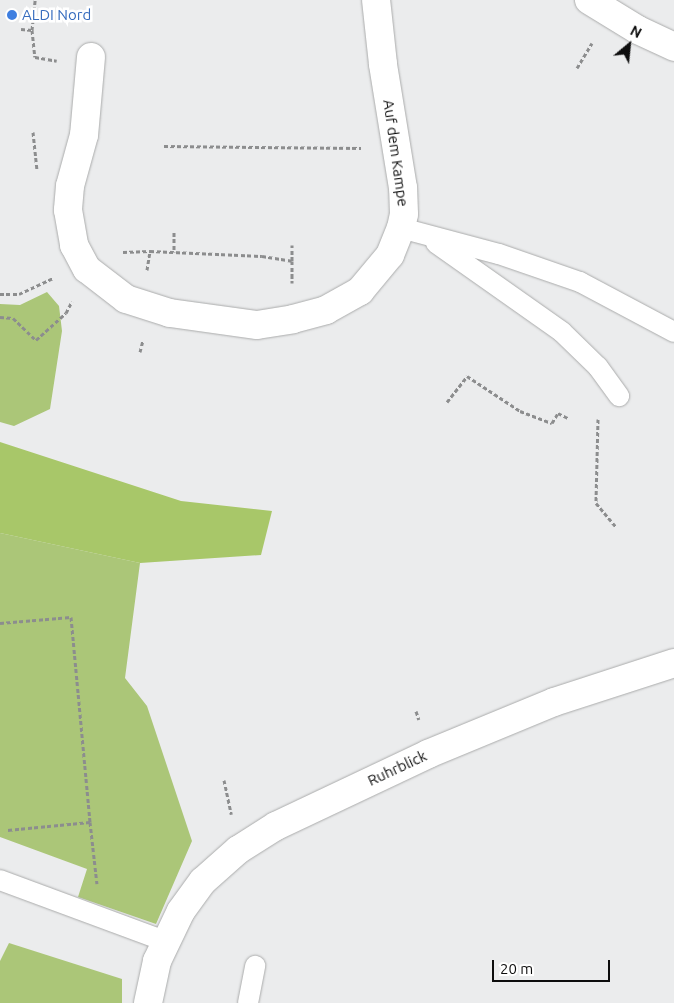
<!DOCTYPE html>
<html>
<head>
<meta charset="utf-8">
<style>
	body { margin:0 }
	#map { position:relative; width:674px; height:1003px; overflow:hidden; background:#ebeced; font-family:Ubuntu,sans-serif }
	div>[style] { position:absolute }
	.green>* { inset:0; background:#abc678 }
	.forest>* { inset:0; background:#a8c769 }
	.path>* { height:3px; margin-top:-1.5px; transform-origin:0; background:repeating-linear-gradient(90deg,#8c8d8e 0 4px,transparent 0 6.5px) }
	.roads { filter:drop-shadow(0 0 1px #aaabab) drop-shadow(0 0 1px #aaabab) }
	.lane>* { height:20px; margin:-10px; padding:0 10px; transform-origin:10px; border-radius:10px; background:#fff }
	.street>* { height:28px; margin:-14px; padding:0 14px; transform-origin:14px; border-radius:14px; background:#fff }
	.dots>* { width:14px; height:14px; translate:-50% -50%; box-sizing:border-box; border:2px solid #fff; border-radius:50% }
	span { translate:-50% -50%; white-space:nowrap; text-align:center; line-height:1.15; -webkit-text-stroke:5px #fff; paint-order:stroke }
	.shop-label { font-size:15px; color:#366cbe }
	.left { translate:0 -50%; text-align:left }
	.street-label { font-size:15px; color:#0d0d0d }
	.north { position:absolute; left:604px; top:20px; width:50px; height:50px; -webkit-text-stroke:4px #fff; paint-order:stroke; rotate:28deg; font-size:14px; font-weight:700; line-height:20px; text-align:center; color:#0d0d0d }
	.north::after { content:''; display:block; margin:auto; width:18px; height:22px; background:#0d0d0d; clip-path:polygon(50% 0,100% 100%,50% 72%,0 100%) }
	.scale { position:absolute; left:492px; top:960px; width:118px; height:22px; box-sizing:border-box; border:2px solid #0d0d0d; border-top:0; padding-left:6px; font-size:15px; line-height:18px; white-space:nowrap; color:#0d0d0d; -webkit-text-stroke:4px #fff; paint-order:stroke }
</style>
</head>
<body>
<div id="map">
	<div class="green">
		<div style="clip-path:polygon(47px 292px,59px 306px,62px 331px,50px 409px,14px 426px,0 422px,0 304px,20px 305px)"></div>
		<div style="clip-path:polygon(0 533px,140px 563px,125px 678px,147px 706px,192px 841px,156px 924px,78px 897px,87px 869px,0 837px)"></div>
		<div style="clip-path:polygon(9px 943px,122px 979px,122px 1003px,0 1003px,0 961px)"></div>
	</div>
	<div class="forest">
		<div style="clip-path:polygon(0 442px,181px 501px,272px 511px,261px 555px,140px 563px,0 533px)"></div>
	</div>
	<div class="path">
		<div style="left:21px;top:29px;width:11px;rotate:5deg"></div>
		<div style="left:32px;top:30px;width:30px;rotate:-84deg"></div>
		<div style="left:32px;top:30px;width:27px;rotate:84deg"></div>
		<div style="left:35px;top:57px;width:22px;rotate:10deg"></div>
		<div style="left:577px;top:68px;width:29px;rotate:-59deg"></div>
		<div style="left:33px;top:132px;width:37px;rotate:84deg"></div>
		<div style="left:164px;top:146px;width:197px;rotate:0.6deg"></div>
		<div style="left:174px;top:232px;width:20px;rotate:90deg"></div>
		<div style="left:123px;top:252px;width:27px;rotate:-2deg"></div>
		<div style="left:292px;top:261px;width:16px;rotate:-90deg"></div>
		<div style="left:147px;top:270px;width:19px;rotate:-81deg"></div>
		<div style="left:150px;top:251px;width:112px;rotate:2.6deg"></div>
		<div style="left:262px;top:256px;width:30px;rotate:9deg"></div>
		<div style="left:292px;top:261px;width:22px;rotate:90deg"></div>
		<div style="left:0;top:294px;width:19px"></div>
		<div style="left:19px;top:294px;width:38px;rotate:-25deg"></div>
		<div style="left:0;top:317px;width:13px;rotate:4deg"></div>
		<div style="left:13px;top:318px;width:32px;rotate:44deg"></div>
		<div style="left:36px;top:340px;width:40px;rotate:-42deg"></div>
		<div style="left:66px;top:313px;width:13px;rotate:-63deg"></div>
		<div style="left:140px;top:352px;width:12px;rotate:-76deg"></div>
		<div style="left:447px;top:402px;width:33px;rotate:-52deg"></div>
		<div style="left:467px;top:376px;width:64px;rotate:33.4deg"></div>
		<div style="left:520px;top:411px;width:34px;rotate:21deg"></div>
		<div style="left:552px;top:423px;width:12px;rotate:-59deg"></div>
		<div style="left:558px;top:413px;width:11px;rotate:27deg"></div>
		<div style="left:598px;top:419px;width:84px;rotate:91.4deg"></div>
		<div style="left:596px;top:503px;width:31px;rotate:50deg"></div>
		<div style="left:0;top:623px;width:71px;rotate:-4.8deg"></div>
		<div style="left:71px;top:617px;width:206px;rotate:84.7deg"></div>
		<div style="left:90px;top:822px;width:83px;rotate:174.5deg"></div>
		<div style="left:416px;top:711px;width:9px;rotate:72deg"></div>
		<div style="left:224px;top:780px;width:35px;rotate:78deg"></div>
		<div style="left:90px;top:822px;width:62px;rotate:83.6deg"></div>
	</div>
	<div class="roads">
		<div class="lane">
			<div style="left:401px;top:228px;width:101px;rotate:14.9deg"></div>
			<div style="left:499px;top:254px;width:86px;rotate:19.1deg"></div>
			<div style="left:580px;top:282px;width:106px;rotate:28deg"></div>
			<div style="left:436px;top:243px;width:154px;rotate:35.2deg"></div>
			<div style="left:562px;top:332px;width:50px;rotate:44.2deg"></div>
			<div style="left:598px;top:367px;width:36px;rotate:54deg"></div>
			<div style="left:0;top:880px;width:176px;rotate:20.3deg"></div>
			<div style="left:248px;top:1003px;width:38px;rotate:-79deg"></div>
		</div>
		<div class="street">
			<div style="left:589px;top:0;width:57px;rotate:31.5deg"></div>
			<div style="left:638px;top:30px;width:40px;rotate:25deg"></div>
			<div style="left:91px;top:57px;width:78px;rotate:95.1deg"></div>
			<div style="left:84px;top:135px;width:53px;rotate:105.4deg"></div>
			<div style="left:70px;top:186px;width:24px;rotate:95deg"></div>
			<div style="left:68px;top:210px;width:36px;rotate:80deg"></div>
			<div style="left:74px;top:245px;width:27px;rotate:62deg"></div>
			<div style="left:87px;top:269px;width:49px;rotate:37.6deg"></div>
			<div style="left:126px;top:299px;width:46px;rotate:17.7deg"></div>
			<div style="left:170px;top:313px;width:88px;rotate:7.9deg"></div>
			<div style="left:257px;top:325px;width:36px;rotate:-9deg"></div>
			<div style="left:293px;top:319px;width:34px;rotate:-15deg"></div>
			<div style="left:326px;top:310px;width:39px;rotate:-29deg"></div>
			<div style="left:360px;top:291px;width:47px;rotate:-50.2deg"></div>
			<div style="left:390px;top:255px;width:29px;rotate:-68deg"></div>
			<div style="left:401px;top:228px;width:14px;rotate:-78deg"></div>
			<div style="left:404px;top:214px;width:26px;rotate:-92deg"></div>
			<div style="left:403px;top:188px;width:126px;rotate:-99.2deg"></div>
			<div style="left:383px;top:64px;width:64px;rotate:-96.2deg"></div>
			<div style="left:148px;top:1003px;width:43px;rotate:-77.9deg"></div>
			<div style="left:157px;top:961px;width:55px;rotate:-64.4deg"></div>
			<div style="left:181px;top:911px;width:37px;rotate:-54deg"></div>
			<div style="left:203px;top:881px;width:47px;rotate:-41.5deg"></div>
			<div style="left:238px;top:850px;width:45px;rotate:-32.3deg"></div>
			<div style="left:276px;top:826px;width:168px;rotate:-25.3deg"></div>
			<div style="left:428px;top:754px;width:136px;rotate:-22.4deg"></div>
			<div style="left:554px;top:702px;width:126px;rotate:-18deg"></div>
		</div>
	</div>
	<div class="dots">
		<div style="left:12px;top:15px;background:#3f7fe0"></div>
	</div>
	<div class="shop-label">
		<span class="left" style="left:22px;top:15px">ALDI Nord</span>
	</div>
	<div class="street-label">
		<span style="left:396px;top:153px;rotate:82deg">Auf dem Kampe</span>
		<span style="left:397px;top:768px;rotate:-25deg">Ruhrblick</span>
	</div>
	<div class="north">N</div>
	<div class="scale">20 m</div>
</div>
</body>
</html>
